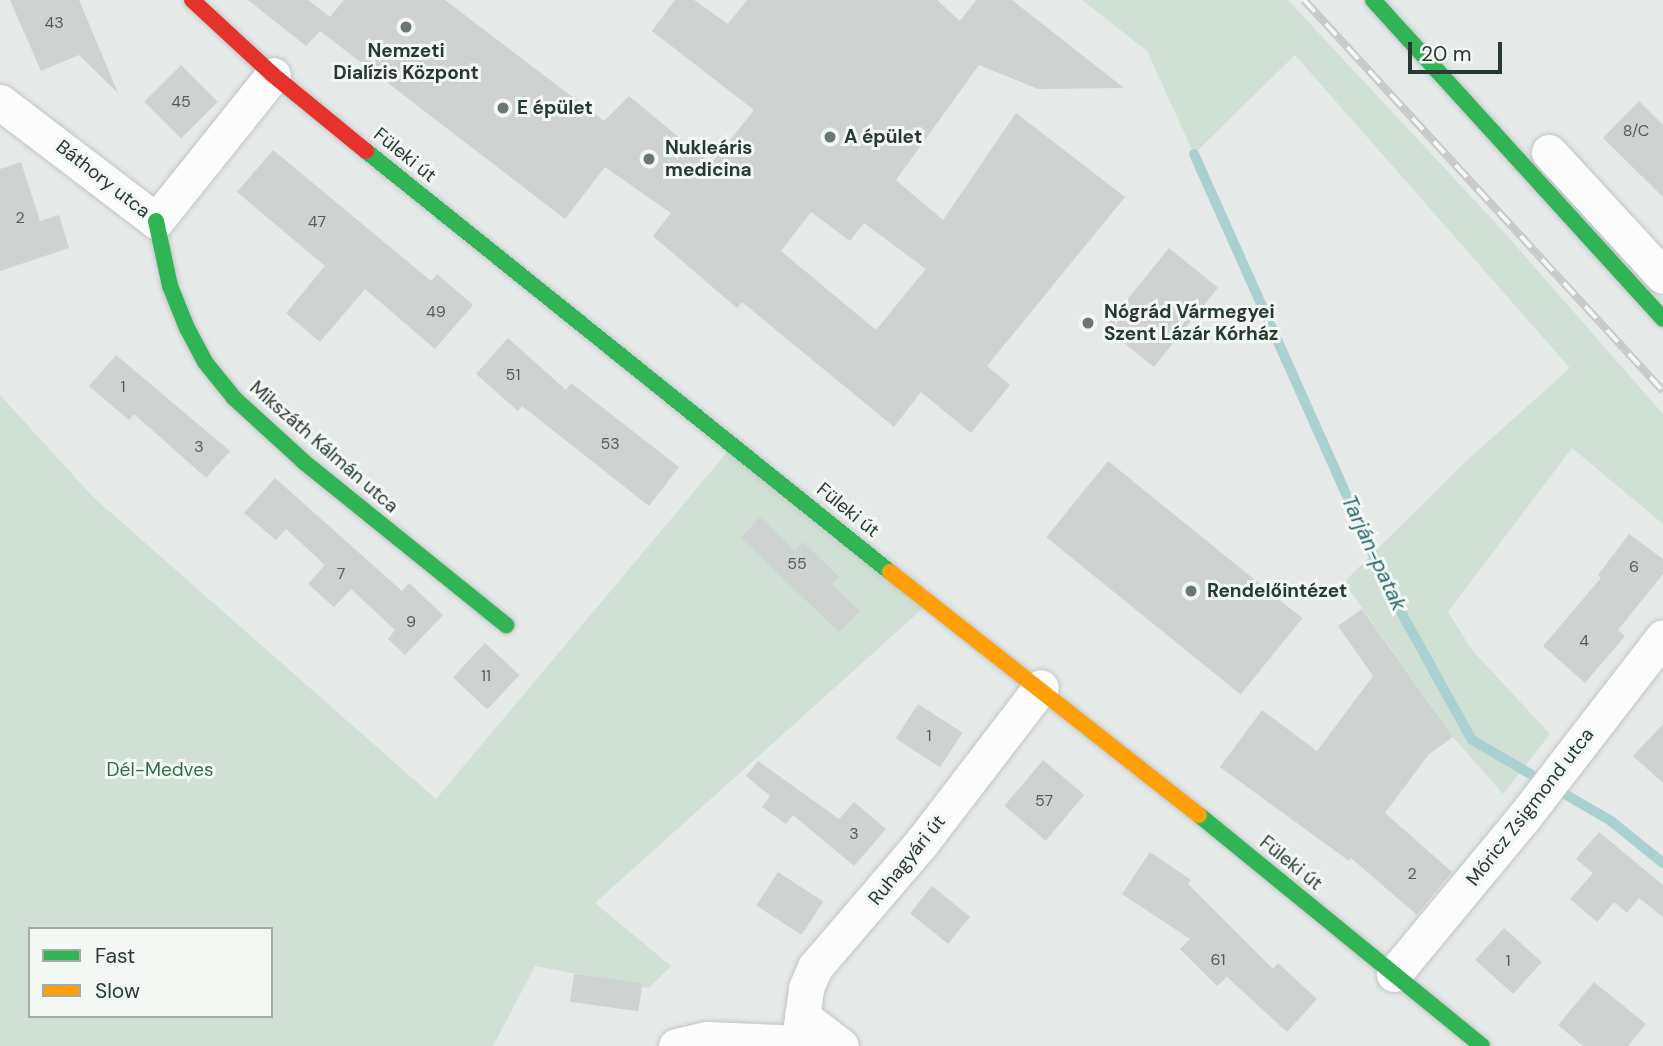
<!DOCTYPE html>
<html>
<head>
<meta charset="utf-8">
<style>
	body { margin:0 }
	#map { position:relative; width:1663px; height:1046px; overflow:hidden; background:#e5e9e7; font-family:"DM Sans",sans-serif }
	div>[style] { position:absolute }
	.green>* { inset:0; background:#d0e0d4 }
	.stream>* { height:10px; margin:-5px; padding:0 5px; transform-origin:5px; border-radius:5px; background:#abd0d2 }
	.building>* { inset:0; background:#ced2d0; transform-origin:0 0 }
	.roads { filter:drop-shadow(0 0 2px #c2c6c4) drop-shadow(0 0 2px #c2c6c4) }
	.street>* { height:35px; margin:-17.5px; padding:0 17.5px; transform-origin:17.5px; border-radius:17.5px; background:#fbfcfb }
	.fast>* { height:16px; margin:-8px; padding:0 8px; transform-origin:8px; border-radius:8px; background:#30b455 }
	.slow>* { height:16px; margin:-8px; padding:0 8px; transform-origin:8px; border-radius:8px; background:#ff9f0a }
	.jam>* { height:16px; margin:-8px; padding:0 8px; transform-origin:8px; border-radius:8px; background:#e5322d }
	.rail>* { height:8px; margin-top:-4px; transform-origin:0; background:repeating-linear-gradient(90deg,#f3f8f5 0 16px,#c7cac9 0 32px); box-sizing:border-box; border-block:2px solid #c7cac9 }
	.dots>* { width:19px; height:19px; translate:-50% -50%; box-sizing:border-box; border:4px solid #f3f8f5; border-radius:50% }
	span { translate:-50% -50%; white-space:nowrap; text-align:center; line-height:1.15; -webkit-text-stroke:6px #f3f8f5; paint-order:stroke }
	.number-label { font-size:16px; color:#50615b }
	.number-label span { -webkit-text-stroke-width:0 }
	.poi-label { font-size:19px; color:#253a33; font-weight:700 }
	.left { translate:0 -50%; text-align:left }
	.street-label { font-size:19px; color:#253a33 }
	.park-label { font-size:19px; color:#346c46 }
	.water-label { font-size:21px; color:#27686e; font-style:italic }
	.legend { position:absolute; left:28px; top:927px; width:245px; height:91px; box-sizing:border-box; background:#f3f8f5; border:2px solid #a1aca7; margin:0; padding:9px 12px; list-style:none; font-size:21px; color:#253a33 }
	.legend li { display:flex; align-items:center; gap:14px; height:35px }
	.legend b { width:35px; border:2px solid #a1aca7 }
	.scale { position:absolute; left:1408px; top:42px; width:94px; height:32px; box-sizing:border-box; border:4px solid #253a33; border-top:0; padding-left:9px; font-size:21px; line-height:24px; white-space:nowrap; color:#253a33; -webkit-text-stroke:5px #f3f8f5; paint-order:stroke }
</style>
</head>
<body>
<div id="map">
	<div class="green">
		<div style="clip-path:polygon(1082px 0,1288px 0,1503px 231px,1663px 414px,1663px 524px,1572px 448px,1448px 612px,1472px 650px,1550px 734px,1503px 794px,1453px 737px,1344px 582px,1463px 464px,1570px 368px,1295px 55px,1194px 154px,1147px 51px)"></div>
		<div style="clip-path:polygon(evenodd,0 395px,93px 497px,436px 799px,734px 444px,930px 602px,595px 903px,671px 966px,649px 988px,535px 966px,493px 1046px,0 1046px,0 395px,30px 929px,271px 929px,271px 1016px,30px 1016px,30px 929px)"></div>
	</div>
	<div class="stream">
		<div style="left:1194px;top:154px;width:482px;rotate:65.9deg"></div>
		<div style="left:1391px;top:594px;width:167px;rotate:61deg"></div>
		<div style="left:1472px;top:740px;width:161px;rotate:30.2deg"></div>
		<div style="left:1611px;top:821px;width:67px;rotate:38.9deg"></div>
	</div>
	<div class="building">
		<div style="clip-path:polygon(10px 0,79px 0,118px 93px,79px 55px,41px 71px)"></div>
		<div style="clip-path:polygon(evenodd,248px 0,308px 0,330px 17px,344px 0,445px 0,604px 121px,629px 96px,711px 164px,754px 110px,652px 31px,675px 0,694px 0,728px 24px,747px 0,937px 0,960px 21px,976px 0,1012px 0,1124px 88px,1038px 89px,979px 65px,896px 180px,943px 220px,1016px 113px,1125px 197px,987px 366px,1010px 385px,971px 433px,921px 392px,894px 427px,742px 302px,737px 308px,653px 236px,671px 213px,605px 167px,565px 219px,320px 31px,306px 46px,248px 0,811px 212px,850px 241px,864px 223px,926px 269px,876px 330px,781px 251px,811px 212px)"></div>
		<div style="left:181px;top:65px;width:52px;height:52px;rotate:45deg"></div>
		<div style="clip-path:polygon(1639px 101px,1663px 125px,1663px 197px,1603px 138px)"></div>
		<div style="clip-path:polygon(273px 150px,431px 281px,437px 274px,473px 305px,435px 349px,365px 289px,320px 342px,286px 313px,325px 266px,237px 192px)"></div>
		<div style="clip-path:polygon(21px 162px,40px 221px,59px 215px,69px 248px,0 271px,0 169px)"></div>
		<div style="left:1169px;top:248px;width:63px;height:102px;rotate:39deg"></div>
		<div style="clip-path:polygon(508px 338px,566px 390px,571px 383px,679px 467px,649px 506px,522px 406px,518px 411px,476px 374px)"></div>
		<div style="clip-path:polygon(116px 355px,230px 451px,206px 478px,134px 414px,129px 420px,89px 386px)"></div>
		<div style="left:1108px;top:461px;width:250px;height:98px;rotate:39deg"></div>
		<div style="clip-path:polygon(275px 478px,402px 591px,409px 583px,443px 615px,405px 655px,388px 639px,395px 630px,351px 589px,334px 607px,308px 584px,325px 565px,286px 529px,276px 540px,244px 513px)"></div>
		<div style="clip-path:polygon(760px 517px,795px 551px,803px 542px,839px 577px,831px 584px,860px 611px,839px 632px,741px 538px)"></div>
		<div style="clip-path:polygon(1629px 534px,1663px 559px,1663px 574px,1618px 630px,1625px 636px,1585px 683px,1543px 646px,1601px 578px,1598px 575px)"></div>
		<div style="clip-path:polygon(1362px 609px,1453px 737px,1429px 754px,1385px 813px,1452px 872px,1417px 915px,1351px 858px,1349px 861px,1220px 767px,1262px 710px,1317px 751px,1373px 676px,1338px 626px)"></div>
		<div style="left:485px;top:643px;width:47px;height:47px;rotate:43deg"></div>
		<div style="left:918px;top:704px;width:53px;height:41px;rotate:33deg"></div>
		<div style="clip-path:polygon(1663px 724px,1663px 783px,1633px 756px)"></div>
		<div style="left:1043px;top:760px;width:54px;height:60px;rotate:40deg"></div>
		<div style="clip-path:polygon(758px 761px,839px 819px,854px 802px,886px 829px,854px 866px,793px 815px,786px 824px,762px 807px,770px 796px,746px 776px)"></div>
		<div style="clip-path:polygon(1599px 832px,1663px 885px,1663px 917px,1639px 898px,1627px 913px,1614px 902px,1597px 922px,1570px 899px,1593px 873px,1576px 859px)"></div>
		<div style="clip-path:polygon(1150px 852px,1191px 880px,1188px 884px,1273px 969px,1278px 963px,1317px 999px,1287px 1032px,1227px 977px,1217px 986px,1180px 949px,1190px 939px,1122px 894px)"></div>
		<div style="left:778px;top:872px;width:54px;height:40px;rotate:33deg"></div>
		<div style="left:932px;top:886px;width:49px;height:35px;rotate:39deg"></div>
		<div style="left:1504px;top:928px;width:51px;height:43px;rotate:42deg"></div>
		<div style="left:574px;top:974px;width:69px;height:28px;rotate:8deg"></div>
		<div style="clip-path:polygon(1594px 982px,1646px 1024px,1628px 1046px,1583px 1046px,1558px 1025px)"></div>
	</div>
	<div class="roads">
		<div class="street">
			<div style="left:0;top:102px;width:196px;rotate:37.3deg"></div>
			<div style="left:156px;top:221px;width:187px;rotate:-51.3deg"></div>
			<div style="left:1549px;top:152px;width:168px;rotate:47.4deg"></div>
			<div style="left:1394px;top:974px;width:204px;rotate:-50.4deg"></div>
			<div style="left:1524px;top:817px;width:227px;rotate:-52.3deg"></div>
			<div style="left:802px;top:1016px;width:49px;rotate:37.6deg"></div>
			<div style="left:676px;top:1046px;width:32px;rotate:-13deg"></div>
			<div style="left:707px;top:1039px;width:96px;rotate:2.4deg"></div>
			<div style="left:804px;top:1046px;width:21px;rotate:-98deg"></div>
			<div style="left:801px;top:1025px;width:37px;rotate:-82deg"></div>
			<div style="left:806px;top:988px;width:23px;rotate:-67deg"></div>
			<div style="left:815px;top:967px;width:165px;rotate:-49.4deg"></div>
			<div style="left:922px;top:842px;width:195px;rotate:-52.5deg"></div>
		</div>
		<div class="fast">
			<div style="left:1373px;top:0;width:431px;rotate:47.7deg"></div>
			<div style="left:366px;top:151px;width:672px;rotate:38.78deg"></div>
			<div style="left:156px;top:221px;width:66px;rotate:77.8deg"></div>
			<div style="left:170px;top:286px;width:45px;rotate:68deg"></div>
			<div style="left:187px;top:328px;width:38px;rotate:62deg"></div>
			<div style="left:205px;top:362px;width:46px;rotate:51.1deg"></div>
			<div style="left:234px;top:398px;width:95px;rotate:42.4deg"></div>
			<div style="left:304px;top:462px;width:260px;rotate:38.9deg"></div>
			<div style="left:1199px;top:815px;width:365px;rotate:39.2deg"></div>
		</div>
		<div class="slow">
			<div style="left:890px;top:572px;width:393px;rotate:38.2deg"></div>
		</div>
		<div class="jam">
			<div style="left:192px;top:0;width:110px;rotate:42.8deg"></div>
			<div style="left:273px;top:75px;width:120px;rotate:39.3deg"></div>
		</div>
	</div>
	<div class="rail">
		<div style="left:1304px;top:0;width:531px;rotate:47.44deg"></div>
	</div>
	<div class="dots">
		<div style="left:406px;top:27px;background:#687772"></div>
		<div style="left:503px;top:108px;background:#687772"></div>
		<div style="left:830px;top:137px;background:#687772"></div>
		<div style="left:649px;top:159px;background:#687772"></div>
		<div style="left:1088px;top:323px;background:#687772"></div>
		<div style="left:1191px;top:591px;background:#687772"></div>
	</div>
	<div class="number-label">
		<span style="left:54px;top:23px">43</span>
		<span style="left:181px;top:102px">45</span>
		<span style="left:1636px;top:131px">8/C</span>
		<span style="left:20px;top:218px">2</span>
		<span style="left:317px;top:222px">47</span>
		<span style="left:436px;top:312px">49</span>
		<span style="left:513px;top:375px">51</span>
		<span style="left:123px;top:387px">1</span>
		<span style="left:610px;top:444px">53</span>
		<span style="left:199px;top:447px">3</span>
		<span style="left:797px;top:564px">55</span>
		<span style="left:1634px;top:567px">6</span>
		<span style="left:341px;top:574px">7</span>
		<span style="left:411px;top:622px">9</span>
		<span style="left:1584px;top:641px">4</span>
		<span style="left:486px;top:676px">11</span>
		<span style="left:929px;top:736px">1</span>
		<span style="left:1044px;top:801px">57</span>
		<span style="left:854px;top:834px">3</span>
		<span style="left:1412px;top:874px">2</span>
		<span style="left:1218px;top:960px">61</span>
		<span style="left:1508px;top:961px">1</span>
	</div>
	<div class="poi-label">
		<span style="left:406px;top:62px">Nemzeti<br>Dialízis Központ</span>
		<span class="left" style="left:517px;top:108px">E épület</span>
		<span class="left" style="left:844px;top:137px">A épület</span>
		<span class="left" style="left:665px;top:159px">Nukleáris<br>medicina</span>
		<span class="left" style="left:1104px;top:323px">Nógrád Vármegyei<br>Szent Lázár Kórház</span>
		<span class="left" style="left:1207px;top:591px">Rendelőintézet</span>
	</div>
	<div class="street-label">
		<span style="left:405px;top:155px;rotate:39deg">Füleki út</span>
		<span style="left:103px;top:179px;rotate:38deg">Báthory utca</span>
		<span style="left:324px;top:447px;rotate:41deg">Mikszáth Kálmán utca</span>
		<span style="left:848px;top:510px;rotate:39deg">Füleki út</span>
		<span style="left:1530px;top:807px;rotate:-52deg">Móricz Zsigmond utca</span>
		<span style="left:907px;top:860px;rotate:-51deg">Ruhagyári út</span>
		<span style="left:1291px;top:863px;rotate:39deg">Füleki út</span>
	</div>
	<div class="park-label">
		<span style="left:160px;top:770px">Dél-Medves</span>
	</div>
	<div class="water-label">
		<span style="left:1374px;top:553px;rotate:65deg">Tarján-patak</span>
	</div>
	<ul class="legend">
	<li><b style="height:9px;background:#30b455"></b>Fast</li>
	<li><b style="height:9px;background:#ff9f0a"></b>Slow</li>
	</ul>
	<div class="scale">20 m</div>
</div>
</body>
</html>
